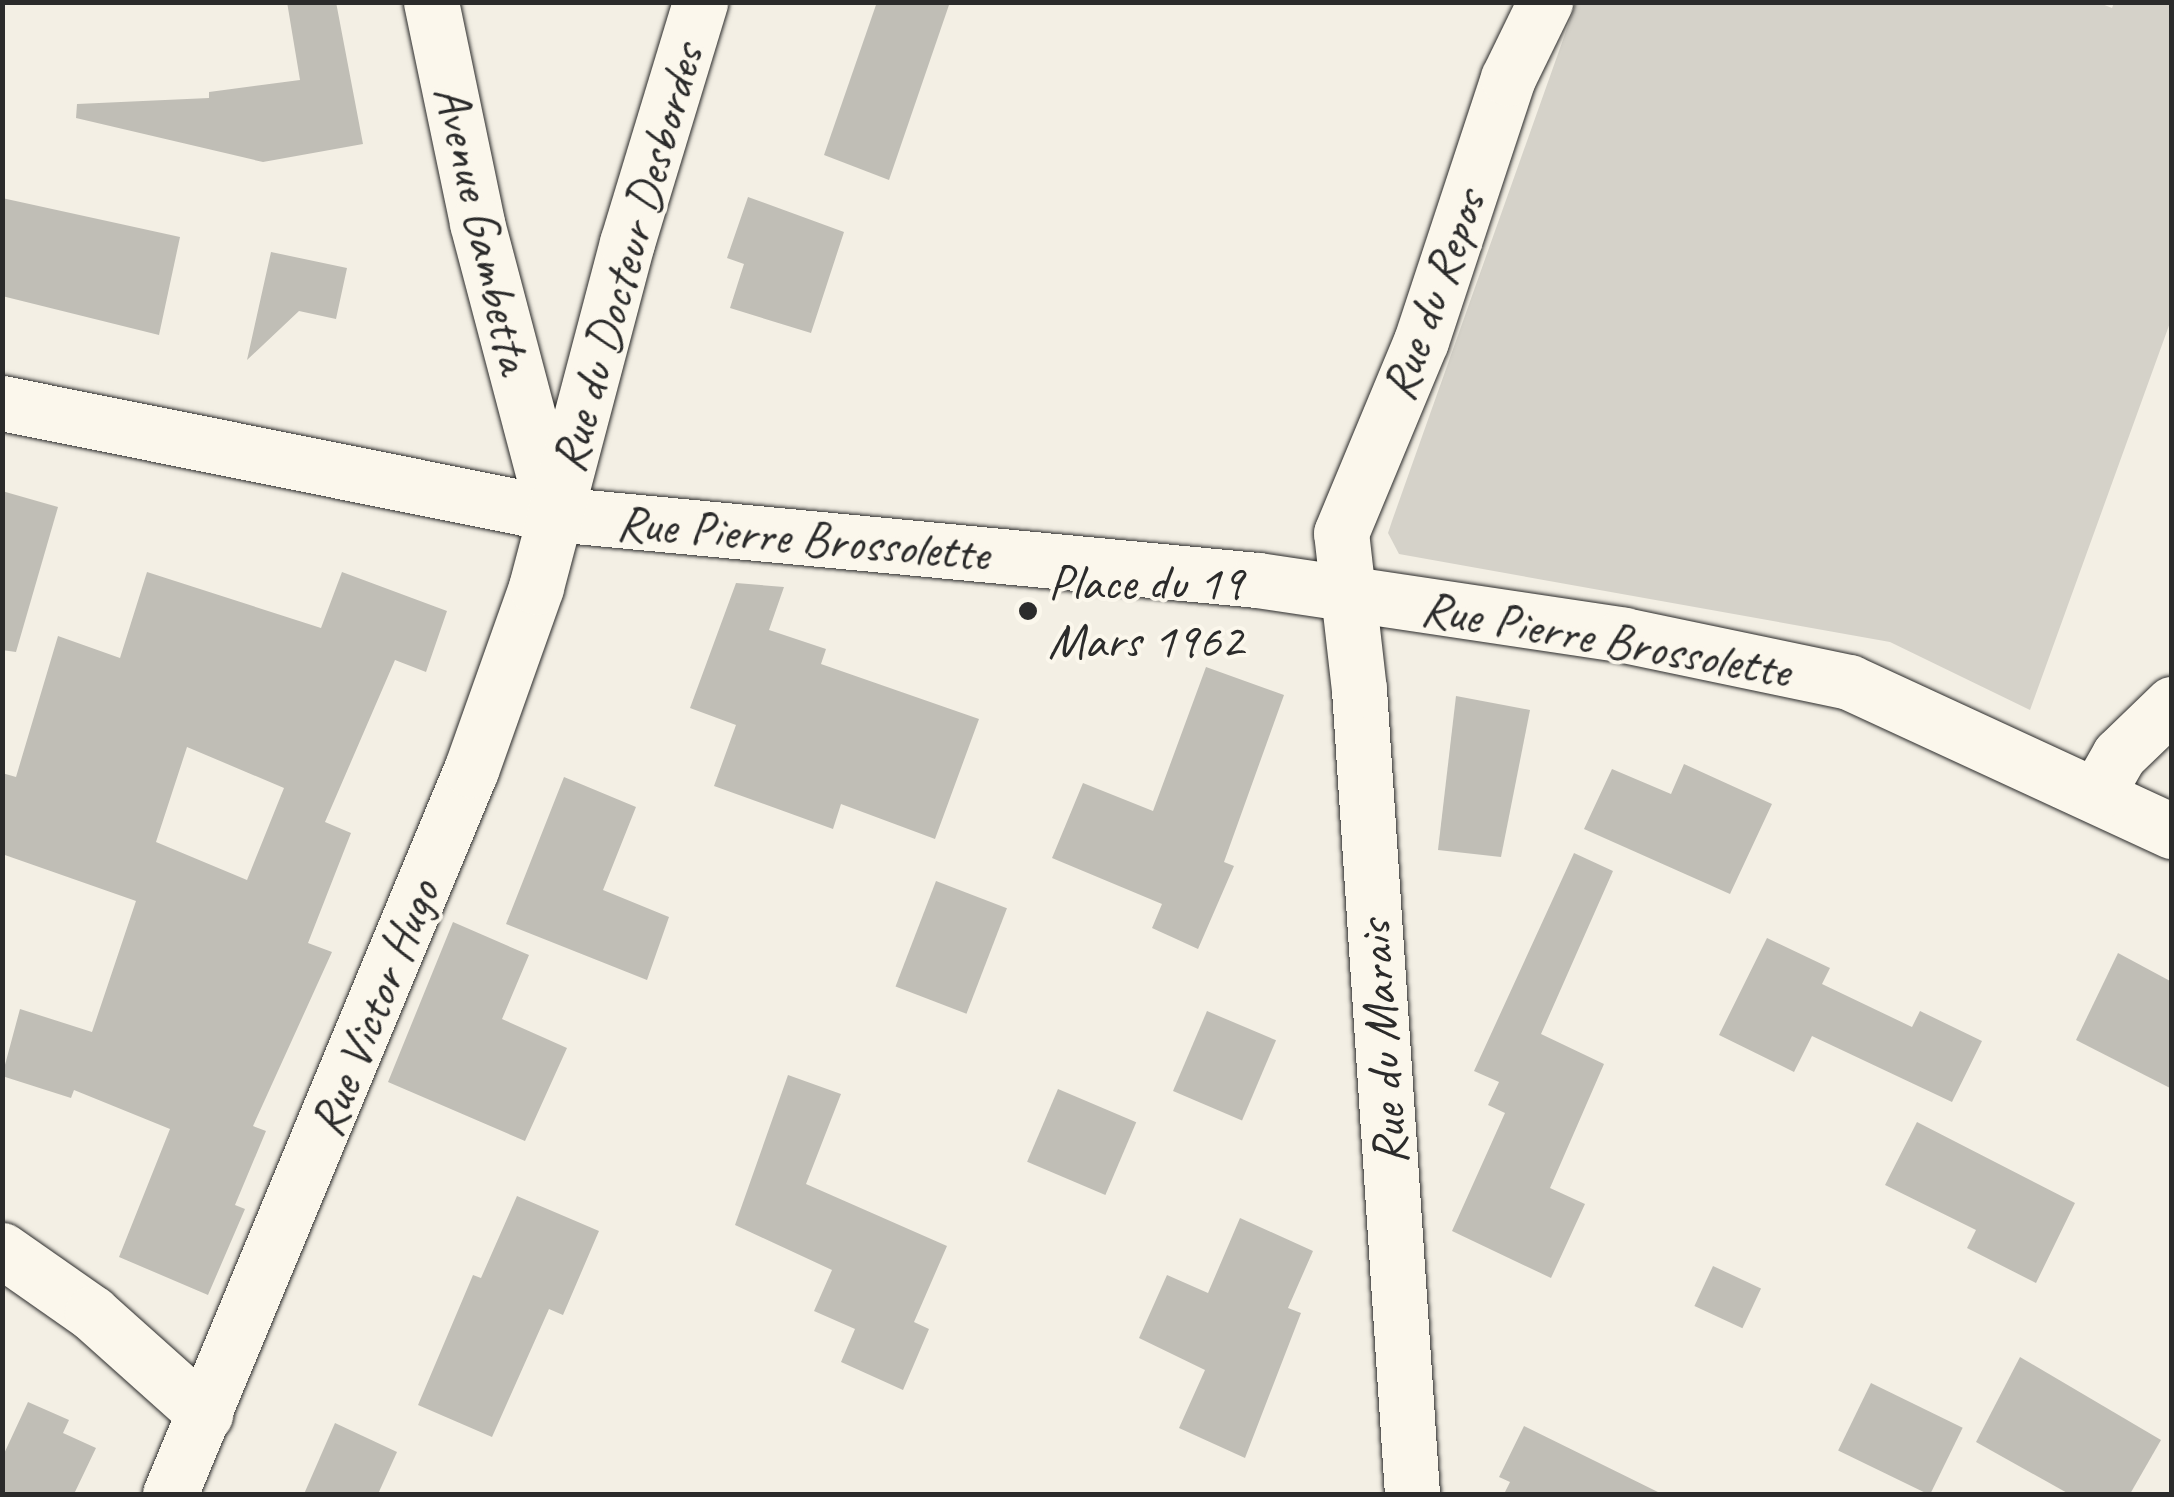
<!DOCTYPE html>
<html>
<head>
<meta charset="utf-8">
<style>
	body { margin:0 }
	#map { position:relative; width:2174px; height:1497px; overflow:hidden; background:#f3efe4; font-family:Caveat,sans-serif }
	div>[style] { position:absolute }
	.green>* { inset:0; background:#d5d2c9 }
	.building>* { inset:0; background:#c0beb6; transform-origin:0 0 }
	.roads { filter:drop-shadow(0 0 2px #2b2b2b) drop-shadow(0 0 2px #2b2b2b) }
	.minor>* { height:55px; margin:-27.5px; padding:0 27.5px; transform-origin:27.5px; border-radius:27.5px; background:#fbf7ec }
	.dots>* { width:28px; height:28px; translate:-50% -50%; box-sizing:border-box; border:5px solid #fbf7ec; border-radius:50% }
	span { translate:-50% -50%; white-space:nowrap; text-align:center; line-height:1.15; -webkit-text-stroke:8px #fbf7ec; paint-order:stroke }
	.street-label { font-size:50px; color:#2b2b2b }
	.poi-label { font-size:50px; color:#2b2b2b }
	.left { translate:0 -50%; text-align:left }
	.frame { position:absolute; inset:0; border:5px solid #2b2b2b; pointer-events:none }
</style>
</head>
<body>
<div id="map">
	<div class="green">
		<div style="clip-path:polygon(2097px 2px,2112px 8px,2114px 3px,2171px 3px,2171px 320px,2030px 710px,1890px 642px,1399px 554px,1388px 533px,1392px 521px,1576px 3px)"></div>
	</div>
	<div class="building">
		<div style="clip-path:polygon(287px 2px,336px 2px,363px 144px,263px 162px,76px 118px,77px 104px,209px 98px,209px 92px,300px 80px)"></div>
		<div style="clip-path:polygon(877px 2px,950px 2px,889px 180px,824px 155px)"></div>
		<div style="clip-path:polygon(748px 197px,844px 232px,811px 333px,730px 308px,744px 264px,727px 258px)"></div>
		<div style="clip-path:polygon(2px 198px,180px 237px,159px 335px,2px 296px)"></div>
		<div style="clip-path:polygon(271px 252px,347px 268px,336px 319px,299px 311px,247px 360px)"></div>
		<div style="clip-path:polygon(2px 491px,58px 507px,16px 652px,2px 650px)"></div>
		<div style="clip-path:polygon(evenodd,147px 572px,321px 628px,342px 572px,447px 611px,426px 672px,395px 660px,325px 822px,351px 833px,308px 943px,332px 952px,253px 1126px,266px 1131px,235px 1205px,245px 1209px,208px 1295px,119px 1257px,170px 1129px,74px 1090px,71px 1098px,2px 1076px,20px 1009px,92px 1032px,136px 901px,2px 854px,2px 773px,16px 777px,58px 636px,120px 658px,147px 572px,187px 747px,284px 788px,247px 880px,156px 842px,187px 747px)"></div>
		<div style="clip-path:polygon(736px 583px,784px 587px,769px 630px,826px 649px,821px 664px,979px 719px,935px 839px,841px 804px,833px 829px,714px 786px,736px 725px,690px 708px)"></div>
		<div style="clip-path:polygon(1206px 667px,1284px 695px,1224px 862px,1234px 866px,1198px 949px,1152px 928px,1162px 904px,1052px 858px,1083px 783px,1153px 811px)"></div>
		<div style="clip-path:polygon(1456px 696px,1530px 710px,1501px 857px,1438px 850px)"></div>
		<div style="clip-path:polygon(1684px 764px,1772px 804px,1730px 894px,1584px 829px,1612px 769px,1671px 794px)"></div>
		<div style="clip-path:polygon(564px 777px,636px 807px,603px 890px,669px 917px,647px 980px,506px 924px)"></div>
		<div style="clip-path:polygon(1574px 853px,1613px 871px,1541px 1034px,1604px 1064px,1550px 1188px,1585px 1204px,1551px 1278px,1452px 1231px,1505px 1113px,1488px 1105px,1499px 1082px,1474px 1071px)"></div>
		<div style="left:936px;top:881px;width:76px;height:113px;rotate:21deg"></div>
		<div style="clip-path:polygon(453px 922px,529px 955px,502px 1019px,567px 1048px,525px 1141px,388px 1082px)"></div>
		<div style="clip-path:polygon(1767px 938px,1830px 968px,1822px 984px,1912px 1027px,1920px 1011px,1982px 1041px,1952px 1102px,1812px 1036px,1794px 1072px,1719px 1035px)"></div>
		<div style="clip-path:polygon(2118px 953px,2172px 982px,2172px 1089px,2076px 1040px)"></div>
		<div style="left:1207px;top:1011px;width:75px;height:87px;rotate:23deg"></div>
		<div style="clip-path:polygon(788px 1075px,841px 1094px,806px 1184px,947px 1246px,914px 1322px,929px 1329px,903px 1390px,841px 1362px,855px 1329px,814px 1311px,832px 1270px,735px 1225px)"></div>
		<div style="left:1058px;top:1089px;width:85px;height:79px;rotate:23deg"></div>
		<div style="clip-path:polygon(1917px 1122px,2075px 1203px,2036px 1283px,1967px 1248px,1976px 1230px,1885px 1185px)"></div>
		<div style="clip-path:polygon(517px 1196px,599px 1231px,563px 1315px,549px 1309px,492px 1437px,418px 1405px,473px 1275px,481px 1278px)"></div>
		<div style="clip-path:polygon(1240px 1218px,1313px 1251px,1288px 1308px,1301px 1313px,1245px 1458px,1179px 1428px,1205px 1370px,1139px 1338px,1167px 1275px,1208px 1293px)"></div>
		<div style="left:1713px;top:1266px;width:53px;height:44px;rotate:25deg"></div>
		<div style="clip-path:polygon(2020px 1357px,2161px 1440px,2130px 1494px,2069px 1494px,1976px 1442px)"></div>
		<div style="left:1871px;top:1383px;width:102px;height:75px;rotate:26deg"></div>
		<div style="clip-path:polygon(28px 1402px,69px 1420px,63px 1433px,96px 1448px,74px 1494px,2px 1494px,2px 1458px)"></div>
		<div style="clip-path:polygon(335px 1423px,397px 1452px,378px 1494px,304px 1494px)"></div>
		<div style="clip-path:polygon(1524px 1426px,1662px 1494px,1504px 1494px,1510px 1482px,1499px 1477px)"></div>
	</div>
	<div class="roads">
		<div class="minor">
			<div style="left:431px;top:2px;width:226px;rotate:78.2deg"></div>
			<div style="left:477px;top:223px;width:298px;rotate:75.2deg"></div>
			<div style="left:2px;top:403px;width:563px;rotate:11.37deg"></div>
			<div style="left:554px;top:514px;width:707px;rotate:5.36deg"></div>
			<div style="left:1258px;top:580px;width:370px;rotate:8.5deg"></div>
			<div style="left:1624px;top:635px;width:230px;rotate:11.8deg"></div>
			<div style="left:1849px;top:682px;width:356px;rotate:24.8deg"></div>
			<div style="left:2098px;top:792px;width:43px;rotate:-60.4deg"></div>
			<div style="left:2119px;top:755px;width:74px;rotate:-43.9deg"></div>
			<div style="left:2px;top:1250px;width:110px;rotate:35deg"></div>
			<div style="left:92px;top:1313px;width:152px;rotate:41.8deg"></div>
			<div style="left:170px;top:1494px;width:784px;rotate:-67.43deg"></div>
			<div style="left:471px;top:770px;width:194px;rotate:-70.4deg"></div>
			<div style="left:536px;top:587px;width:356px;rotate:-75.2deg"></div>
			<div style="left:627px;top:243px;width:252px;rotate:-73.1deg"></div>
			<div style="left:1412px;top:1494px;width:806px;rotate:-93.77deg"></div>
			<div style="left:1359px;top:690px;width:158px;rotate:-96.5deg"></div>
			<div style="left:1341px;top:533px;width:208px;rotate:-67.4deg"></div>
			<div style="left:1421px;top:341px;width:277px;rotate:-71.7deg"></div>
			<div style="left:1508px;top:78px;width:85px;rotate:-64deg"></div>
		</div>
	</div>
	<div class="dots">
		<div style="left:1028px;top:611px;background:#2b2b2b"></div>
	</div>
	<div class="street-label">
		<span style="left:483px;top:229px;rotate:77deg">Avenue Gambetta</span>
		<span style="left:627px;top:258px;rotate:-74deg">Rue du Docteur Desbordes</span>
		<span style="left:1433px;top:295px;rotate:-70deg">Rue du Repos</span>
		<span style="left:803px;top:538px;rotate:5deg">Rue Pierre Brossolette</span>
		<span style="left:1606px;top:639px;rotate:10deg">Rue Pierre Brossolette</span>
		<span style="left:374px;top:1008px;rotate:-68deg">Rue Victor Hugo</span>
		<span style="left:1382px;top:1043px;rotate:-94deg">Rue du Marais</span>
	</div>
	<div class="poi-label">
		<span class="left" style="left:1048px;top:611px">Place du 19<br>Mars 1962</span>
	</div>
	<div class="frame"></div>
</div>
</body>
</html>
